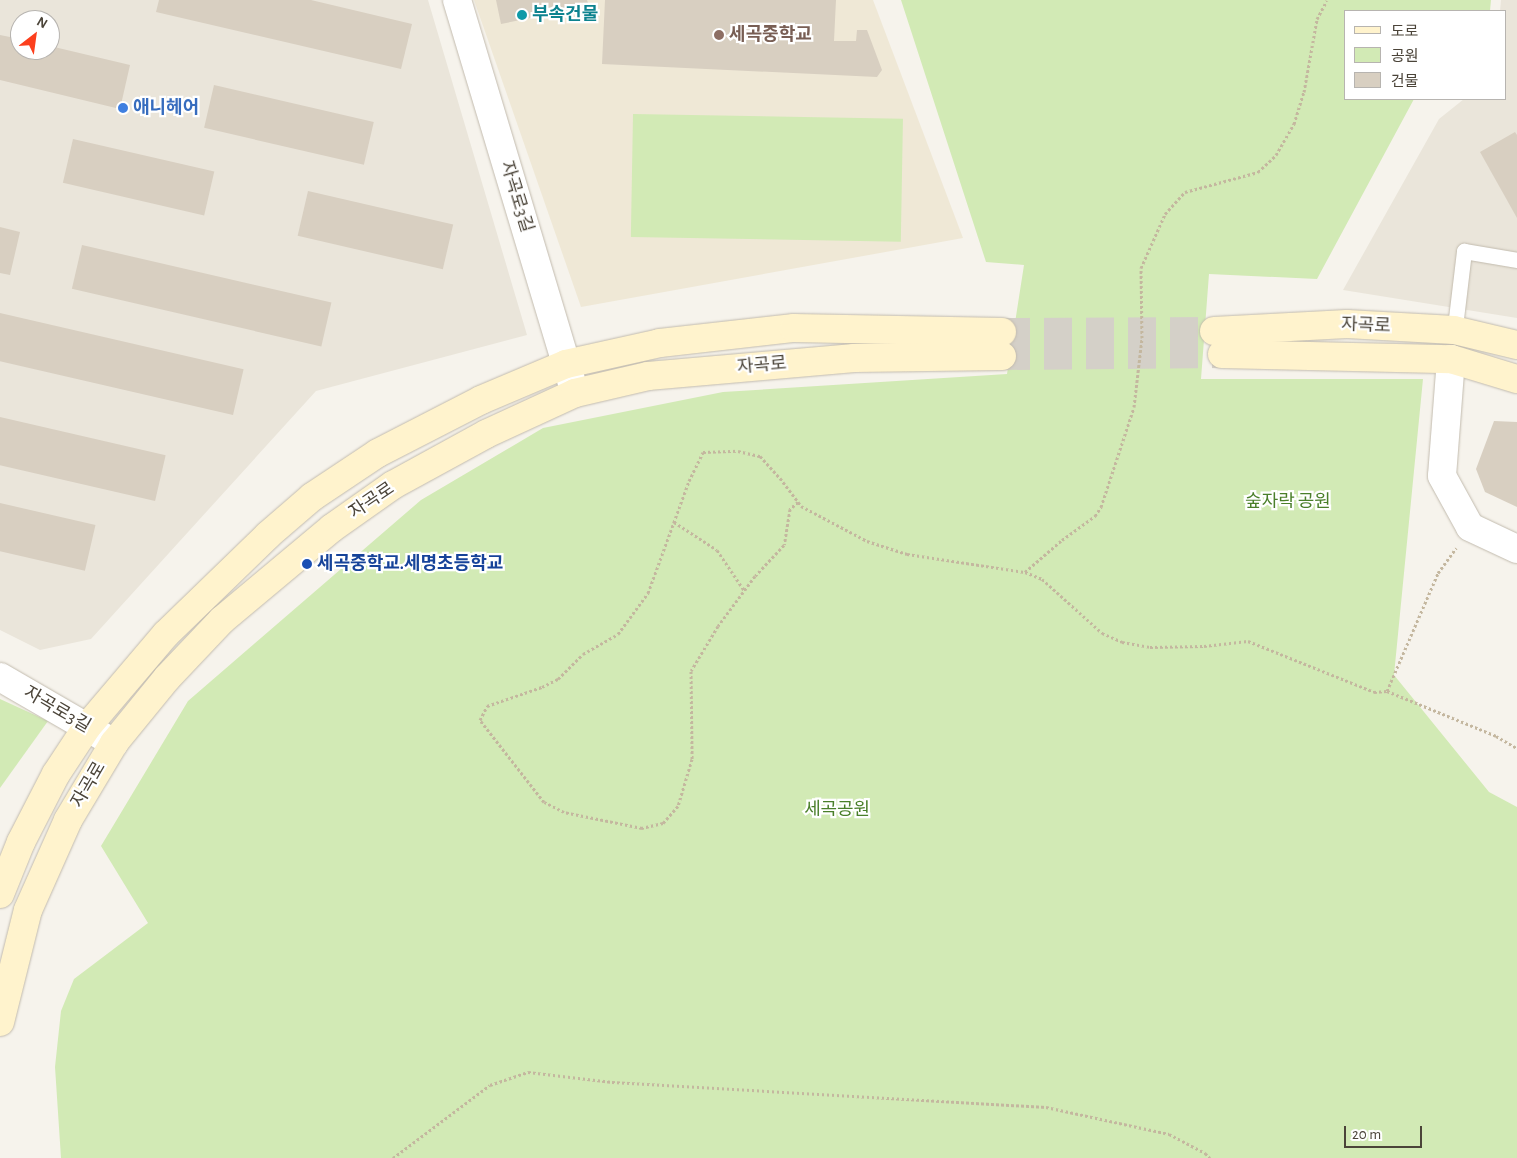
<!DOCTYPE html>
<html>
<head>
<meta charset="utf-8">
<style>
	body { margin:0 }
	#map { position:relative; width:1517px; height:1158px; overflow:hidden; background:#f6f3ec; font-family:"Alegreya Sans","Noto Sans KR",sans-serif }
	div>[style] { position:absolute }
	.residential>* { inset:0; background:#eae5da }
	.education>* { inset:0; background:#efe8d6 }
	.green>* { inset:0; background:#d2eab5; transform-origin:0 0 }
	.building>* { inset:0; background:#d8cfc1; transform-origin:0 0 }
	.secondary-tunnel>* { height:28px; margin-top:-14px; transform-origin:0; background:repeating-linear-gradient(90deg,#d4d0c8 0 28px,transparent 0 42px) }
	.path>* { height:3px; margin-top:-1.5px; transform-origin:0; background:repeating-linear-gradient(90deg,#c4b79f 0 2.5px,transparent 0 5px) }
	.roads { filter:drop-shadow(0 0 1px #c2bbae) drop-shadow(0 0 1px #c2bbae) }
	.lane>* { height:15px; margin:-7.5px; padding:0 7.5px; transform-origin:7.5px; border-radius:7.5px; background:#fff }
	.street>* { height:28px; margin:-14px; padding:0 14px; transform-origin:14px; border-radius:14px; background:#fff }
	.secondary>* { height:28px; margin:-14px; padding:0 14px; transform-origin:14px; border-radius:14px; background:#fff3cd }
	.dots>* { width:14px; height:14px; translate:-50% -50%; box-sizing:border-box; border:2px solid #fff; border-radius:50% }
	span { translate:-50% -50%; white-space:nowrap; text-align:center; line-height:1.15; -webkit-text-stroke:4.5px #fff; paint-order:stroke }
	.culture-label { font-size:18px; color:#0d838f; font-weight:700 }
	.left { translate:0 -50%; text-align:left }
	.education-label { font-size:18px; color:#785e54; font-weight:700 }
	.shop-label { font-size:18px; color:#366cbe; font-weight:700 }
	.street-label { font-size:18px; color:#4b4439 }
	.park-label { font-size:18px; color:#4a7f2a }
	.transit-label { font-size:18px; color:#164399; font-weight:700 }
	.legend { position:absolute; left:1344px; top:10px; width:162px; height:90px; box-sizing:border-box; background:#fff; border:1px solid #b7b4b0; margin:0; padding:6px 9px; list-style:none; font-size:15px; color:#4b4439 }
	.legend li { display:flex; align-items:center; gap:10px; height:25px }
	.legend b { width:25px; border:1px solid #b7b4b0 }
	.north { position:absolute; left:10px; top:10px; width:50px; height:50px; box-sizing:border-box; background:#fff; border:1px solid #b7b4b0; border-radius:50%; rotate:30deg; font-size:14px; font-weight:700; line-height:20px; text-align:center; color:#4b4439 }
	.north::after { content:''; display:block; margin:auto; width:18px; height:22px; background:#fc3f1d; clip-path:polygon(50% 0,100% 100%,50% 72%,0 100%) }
	.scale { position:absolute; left:1344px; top:1126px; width:78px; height:22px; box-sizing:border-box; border:2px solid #4b4439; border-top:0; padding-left:6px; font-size:15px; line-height:18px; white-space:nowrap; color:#4b4439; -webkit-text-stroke:4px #fff; paint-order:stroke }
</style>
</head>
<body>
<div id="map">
	<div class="residential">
		<div style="clip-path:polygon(evenodd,0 0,428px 0,527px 335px,316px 391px,91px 639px,40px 650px,0 630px,0 0,20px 20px,50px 20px,50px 50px,20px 50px,20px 20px)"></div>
		<div style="clip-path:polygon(1501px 0,1517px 0,1517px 318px,1343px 290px,1439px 119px,1464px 99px,1506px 99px,1506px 11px,1500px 11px)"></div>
	</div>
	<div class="education">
		<div style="clip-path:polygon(474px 0,873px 0,963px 238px,581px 307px)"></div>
	</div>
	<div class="green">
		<div style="clip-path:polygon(901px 0,1491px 0,1490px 11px,1346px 11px,1346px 99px,1414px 99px,1317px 279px,1209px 274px,1201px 379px,1423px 379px,1394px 675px,1489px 792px,1517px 807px,1517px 1158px,61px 1158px,55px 1067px,61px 1011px,74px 979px,148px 923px,101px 846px,188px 701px,421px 500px,543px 428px,723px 392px,1007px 374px,1024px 265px,986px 262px)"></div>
		<div style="left:633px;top:114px;width:270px;height:123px;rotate:1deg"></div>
		<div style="clip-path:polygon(0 699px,48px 721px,0 788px)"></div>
	</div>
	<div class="building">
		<div style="clip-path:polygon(159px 0,311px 0,412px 24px,401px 69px,156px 12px)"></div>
		<div style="clip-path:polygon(496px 0,587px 0,589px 6px,501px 24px)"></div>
		<div style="clip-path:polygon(605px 0,836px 0,834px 41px,856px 41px,857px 30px,867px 30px,882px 70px,877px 77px,602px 64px)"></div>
		<div style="clip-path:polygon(0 35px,20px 39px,20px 50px,50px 50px,50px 46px,130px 65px,120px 109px,0 80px)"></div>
		<div style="left:214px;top:85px;width:164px;height:44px;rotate:13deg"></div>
		<div style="clip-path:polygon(1515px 132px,1517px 135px,1517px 218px,1480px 152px)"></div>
		<div style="left:73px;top:139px;width:145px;height:45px;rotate:13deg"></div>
		<div style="left:308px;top:191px;width:149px;height:46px;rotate:13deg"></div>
		<div style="clip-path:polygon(0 227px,20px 232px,10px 275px,0 273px)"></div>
		<div style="left:82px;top:245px;width:256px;height:45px;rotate:13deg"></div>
		<div style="left:0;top:313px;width:250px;height:47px;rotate:13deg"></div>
		<div style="left:0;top:417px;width:170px;height:47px;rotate:13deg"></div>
		<div style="clip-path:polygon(1494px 421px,1517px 422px,1517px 507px,1485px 492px,1476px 469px)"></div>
		<div style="left:0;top:503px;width:98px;height:47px;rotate:13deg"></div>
	</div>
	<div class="secondary-tunnel">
		<div style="left:1002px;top:332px;width:212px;rotate:-0.3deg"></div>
		<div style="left:1002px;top:356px;width:220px;rotate:-0.5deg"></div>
	</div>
	<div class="path">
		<div style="left:798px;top:502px;width:11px;rotate:139deg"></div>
		<div style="left:790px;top:509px;width:36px;rotate:99deg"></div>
		<div style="left:784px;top:545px;width:42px;rotate:133.1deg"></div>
		<div style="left:755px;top:576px;width:62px;rotate:126.5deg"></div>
		<div style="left:718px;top:626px;width:52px;rotate:121deg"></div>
		<div style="left:691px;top:671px;width:88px;rotate:89.3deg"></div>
		<div style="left:692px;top:759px;width:49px;rotate:106.6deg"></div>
		<div style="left:678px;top:806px;width:23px;rotate:131deg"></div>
		<div style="left:663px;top:823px;width:22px;rotate:167deg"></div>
		<div style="left:642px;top:828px;width:80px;rotate:-168.4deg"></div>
		<div style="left:564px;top:812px;width:22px;rotate:-153deg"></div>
		<div style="left:544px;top:802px;width:104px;rotate:-128deg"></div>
		<div style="left:480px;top:720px;width:16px;rotate:-63deg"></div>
		<div style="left:487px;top:706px;width:58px;rotate:-19.1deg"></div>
		<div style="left:542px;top:687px;width:18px;rotate:-27deg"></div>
		<div style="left:558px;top:679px;width:35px;rotate:-45deg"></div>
		<div style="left:583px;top:654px;width:40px;rotate:-29.7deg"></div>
		<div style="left:618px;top:634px;width:51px;rotate:-53.8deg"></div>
		<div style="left:648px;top:593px;width:119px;rotate:-69.9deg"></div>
		<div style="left:689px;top:481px;width:32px;rotate:-64deg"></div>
		<div style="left:703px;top:452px;width:35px;rotate:-2deg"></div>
		<div style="left:738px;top:451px;width:23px;rotate:13deg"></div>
		<div style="left:760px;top:456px;width:30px;rotate:48deg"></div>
		<div style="left:780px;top:478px;width:35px;rotate:53deg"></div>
		<div style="left:801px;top:506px;width:75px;rotate:27.9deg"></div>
		<div style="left:867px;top:541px;width:42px;rotate:18deg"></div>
		<div style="left:907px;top:554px;width:119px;rotate:8.7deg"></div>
		<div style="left:1025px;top:572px;width:18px;rotate:22deg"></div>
		<div style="left:1042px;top:579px;width:81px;rotate:42deg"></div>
		<div style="left:1102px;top:633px;width:22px;rotate:24deg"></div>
		<div style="left:1122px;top:642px;width:28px;rotate:10deg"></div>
		<div style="left:1150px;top:647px;width:54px;rotate:-1.1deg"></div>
		<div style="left:1204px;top:646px;width:44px;rotate:-6.5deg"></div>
		<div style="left:1248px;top:641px;width:136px;rotate:22deg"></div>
		<div style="left:1374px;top:692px;width:13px;rotate:-4deg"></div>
		<div style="left:1387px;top:691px;width:129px;rotate:-66.6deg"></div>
		<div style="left:1438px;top:573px;width:31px;rotate:-54deg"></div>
		<div style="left:674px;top:522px;width:51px;rotate:33.1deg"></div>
		<div style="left:717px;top:550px;width:48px;rotate:56deg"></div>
		<div style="left:1025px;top:572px;width:49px;rotate:-40.9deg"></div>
		<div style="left:1062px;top:540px;width:41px;rotate:-36deg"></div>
		<div style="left:1095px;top:516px;width:11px;rotate:-56deg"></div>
		<div style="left:1101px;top:507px;width:105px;rotate:-71.7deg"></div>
		<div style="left:1134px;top:407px;width:69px;rotate:-83.4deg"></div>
		<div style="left:1142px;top:338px;width:70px;rotate:-90.8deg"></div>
		<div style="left:1141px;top:268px;width:59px;rotate:-66deg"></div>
		<div style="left:1165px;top:214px;width:30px;rotate:-48deg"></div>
		<div style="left:1185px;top:192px;width:76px;rotate:-15.3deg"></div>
		<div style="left:1258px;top:172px;width:25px;rotate:-43deg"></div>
		<div style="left:1276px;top:155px;width:36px;rotate:-60deg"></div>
		<div style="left:1294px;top:124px;width:34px;rotate:-73deg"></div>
		<div style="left:1304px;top:92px;width:74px;rotate:-79.9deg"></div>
		<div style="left:1317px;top:19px;width:21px;rotate:-62deg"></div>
		<div style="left:1387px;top:691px;width:118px;rotate:22.4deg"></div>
		<div style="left:1496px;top:736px;width:24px;rotate:30deg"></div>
		<div style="left:393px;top:1158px;width:121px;rotate:-37deg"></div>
		<div style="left:490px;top:1085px;width:40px;rotate:-18.9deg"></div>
		<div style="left:528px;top:1072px;width:85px;rotate:6.8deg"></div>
		<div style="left:612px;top:1082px;width:435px;rotate:3.3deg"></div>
		<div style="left:1046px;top:1107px;width:126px;rotate:12.4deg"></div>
		<div style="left:1169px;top:1134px;width:41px;rotate:27.8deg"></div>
		<div style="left:1205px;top:1153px;width:7px;rotate:45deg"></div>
	</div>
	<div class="roads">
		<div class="lane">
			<div style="left:1454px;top:335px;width:85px;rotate:-83.2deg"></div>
			<div style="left:1464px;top:251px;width:54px;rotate:9.6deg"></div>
		</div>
		<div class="street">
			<div style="left:457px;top:0;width:410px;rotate:73.3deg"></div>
			<div style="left:1451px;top:359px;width:117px;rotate:94.4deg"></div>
			<div style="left:1442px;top:476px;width:58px;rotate:61.2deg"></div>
			<div style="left:1470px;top:527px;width:52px;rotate:25.1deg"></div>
			<div style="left:0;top:677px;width:132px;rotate:30.1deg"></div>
		</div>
		<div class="secondary">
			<div style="left:1214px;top:331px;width:133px;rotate:-3deg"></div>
			<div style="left:1347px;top:324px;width:107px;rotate:3.2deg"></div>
			<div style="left:1454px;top:330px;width:65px;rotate:13.4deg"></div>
			<div style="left:1222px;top:354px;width:229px;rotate:1.3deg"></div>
			<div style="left:1451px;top:359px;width:69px;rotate:16.9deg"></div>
			<div style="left:0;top:894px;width:56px;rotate:-68deg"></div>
			<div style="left:21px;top:842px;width:76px;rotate:-62.8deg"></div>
			<div style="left:56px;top:774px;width:56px;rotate:-56.6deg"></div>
			<div style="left:87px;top:727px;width:122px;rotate:-49.7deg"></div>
			<div style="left:166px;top:634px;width:142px;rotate:-44.1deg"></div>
			<div style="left:268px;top:535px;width:58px;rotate:-40.8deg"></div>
			<div style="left:312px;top:497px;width:79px;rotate:-33.7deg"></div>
			<div style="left:378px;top:453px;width:116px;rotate:-27.2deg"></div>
			<div style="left:481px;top:400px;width:92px;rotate:-23deg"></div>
			<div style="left:566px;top:364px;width:96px;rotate:-12.6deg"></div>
			<div style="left:660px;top:343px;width:135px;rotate:-6.4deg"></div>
			<div style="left:794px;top:328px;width:208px;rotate:1.1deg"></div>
			<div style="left:0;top:1022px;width:115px;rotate:-76deg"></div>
			<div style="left:28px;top:910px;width:98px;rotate:-66deg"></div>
			<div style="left:68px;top:820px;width:90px;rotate:-59.1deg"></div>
			<div style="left:114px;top:743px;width:84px;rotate:-50.8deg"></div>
			<div style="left:167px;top:678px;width:80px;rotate:-46.5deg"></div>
			<div style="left:222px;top:620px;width:143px;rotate:-39.9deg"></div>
			<div style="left:332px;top:528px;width:75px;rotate:-35.2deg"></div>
			<div style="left:393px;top:485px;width:106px;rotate:-28.7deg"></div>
			<div style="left:486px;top:434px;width:98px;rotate:-24.7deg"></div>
			<div style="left:575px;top:393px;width:75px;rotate:-13.1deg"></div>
			<div style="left:648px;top:376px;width:207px;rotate:-5deg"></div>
			<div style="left:854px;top:358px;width:148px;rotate:-0.8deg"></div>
		</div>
	</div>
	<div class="dots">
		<div style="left:522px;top:15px;background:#0f9aa8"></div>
		<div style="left:719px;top:35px;background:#8d6e63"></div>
		<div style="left:123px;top:108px;background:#3f7fe0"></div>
		<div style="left:307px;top:564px;background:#1a4fb4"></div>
	</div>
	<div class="culture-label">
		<span class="left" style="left:532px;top:15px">부속건물</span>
	</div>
	<div class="education-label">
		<span class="left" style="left:729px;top:35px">세곡중학교</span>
	</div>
	<div class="shop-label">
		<span class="left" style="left:133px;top:108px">애니헤어</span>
	</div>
	<div class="street-label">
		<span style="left:516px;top:197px;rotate:73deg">자곡로3길</span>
		<span style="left:1366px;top:326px;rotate:2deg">자곡로</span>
		<span style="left:762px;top:366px;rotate:-5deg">자곡로</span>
		<span style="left:372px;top:501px;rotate:-34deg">자곡로</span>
		<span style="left:57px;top:710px;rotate:30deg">자곡로3길</span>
		<span style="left:89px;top:785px;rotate:-60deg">자곡로</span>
	</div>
	<div class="park-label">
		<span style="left:1288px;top:502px">숲자락 공원</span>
		<span style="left:837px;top:810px">세곡공원</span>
	</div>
	<div class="transit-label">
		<span class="left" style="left:317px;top:564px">세곡중학교.세명초등학교</span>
	</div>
	<ul class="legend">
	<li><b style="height:6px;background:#fff3cd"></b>도로</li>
	<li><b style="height:14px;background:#d2eab5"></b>공원</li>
	<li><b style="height:14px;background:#d8cfc1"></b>건물</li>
	</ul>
	<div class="north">N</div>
	<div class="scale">20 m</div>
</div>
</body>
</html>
